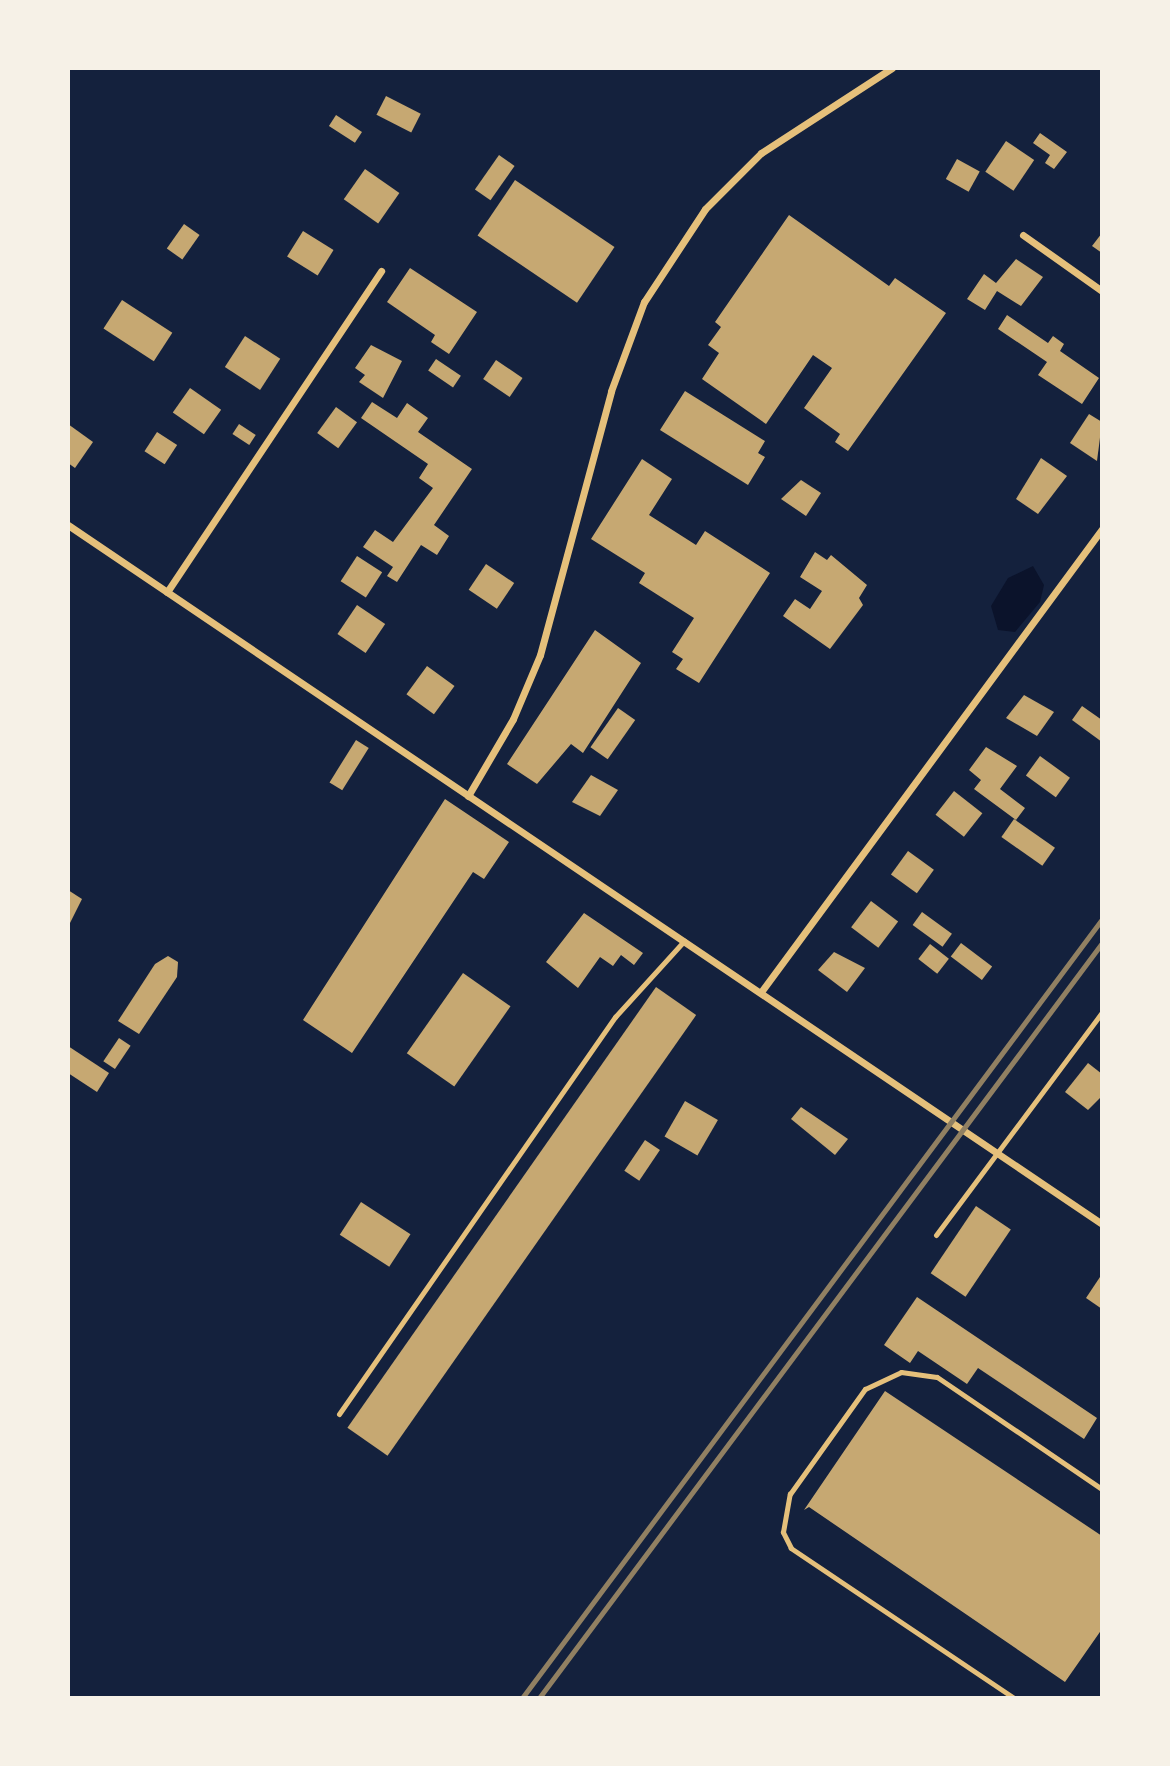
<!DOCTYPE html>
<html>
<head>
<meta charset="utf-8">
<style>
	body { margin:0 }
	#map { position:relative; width:1170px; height:1766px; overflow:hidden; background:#14213d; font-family:"Alegreya Sans",sans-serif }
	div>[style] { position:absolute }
	.water>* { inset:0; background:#0b132b }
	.building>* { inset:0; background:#c6a872; transform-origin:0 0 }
	.service>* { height:5px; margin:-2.5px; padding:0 2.5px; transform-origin:2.5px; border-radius:2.5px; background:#e5c07b }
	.minor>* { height:7px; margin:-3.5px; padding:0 3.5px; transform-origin:3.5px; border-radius:3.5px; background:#e5c07b }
	.rail>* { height:5px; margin:-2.5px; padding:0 2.5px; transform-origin:2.5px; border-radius:2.5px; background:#918062 }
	span { translate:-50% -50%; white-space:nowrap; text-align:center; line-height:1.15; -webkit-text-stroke:5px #f6f1e7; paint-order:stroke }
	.frame { position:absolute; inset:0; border:70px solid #f6f1e7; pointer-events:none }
</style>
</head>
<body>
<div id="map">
	<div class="water">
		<div style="clip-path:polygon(1033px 566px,1044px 585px,1040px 602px,1015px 632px,998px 630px,991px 606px,1008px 578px)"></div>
	</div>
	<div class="building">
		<div style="left:386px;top:96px;width:39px;height:21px;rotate:27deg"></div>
		<div style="left:336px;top:115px;width:31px;height:13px;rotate:33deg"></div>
		<div style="clip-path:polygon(1040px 133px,1067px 152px,1054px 169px,1045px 163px,1050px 155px,1033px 143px)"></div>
		<div style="left:1006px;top:141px;width:34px;height:37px;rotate:34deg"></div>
		<div style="left:499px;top:155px;width:19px;height:42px;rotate:35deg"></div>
		<div style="left:957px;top:159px;width:26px;height:23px;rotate:29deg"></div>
		<div style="left:365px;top:169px;width:42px;height:37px;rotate:35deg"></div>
		<div style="left:515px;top:180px;width:120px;height:67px;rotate:34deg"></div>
		<div style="clip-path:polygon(789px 215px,889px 286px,895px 278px,946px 313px,848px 451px,835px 442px,840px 434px,804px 408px,832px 368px,813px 355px,766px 424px,702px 379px,719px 353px,708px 345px,721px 327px,715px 322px)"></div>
		<div style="left:184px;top:224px;width:19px;height:30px;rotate:35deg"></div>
		<div style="left:303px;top:231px;width:36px;height:30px;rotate:32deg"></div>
		<div style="clip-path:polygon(1102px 233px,1102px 253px,1092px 246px)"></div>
		<div style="clip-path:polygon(1016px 259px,1043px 277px,1021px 306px,997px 291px,985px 310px,967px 299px,984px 274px,996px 283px)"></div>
		<div style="clip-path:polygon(410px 268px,477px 312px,449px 354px,431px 342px,435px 335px,387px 302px)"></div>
		<div style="left:122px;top:300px;width:60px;height:34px;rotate:33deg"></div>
		<div style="clip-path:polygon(1007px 315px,1048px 343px,1053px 336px,1064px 344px,1060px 351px,1099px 378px,1082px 404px,1038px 375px,1047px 362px,998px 329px)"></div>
		<div style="left:245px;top:336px;width:42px;height:37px;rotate:33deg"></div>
		<div style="clip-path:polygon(371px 345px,402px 361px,383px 398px,359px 382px,365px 375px,355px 368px)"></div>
		<div style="left:436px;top:359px;width:30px;height:14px;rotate:34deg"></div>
		<div style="left:496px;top:360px;width:32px;height:23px;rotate:34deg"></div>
		<div style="left:190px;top:388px;width:38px;height:30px;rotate:35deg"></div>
		<div style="clip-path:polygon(685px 391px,765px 441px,758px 453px,765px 457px,748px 485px,660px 430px)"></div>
		<div style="clip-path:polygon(372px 402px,397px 418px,407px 403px,428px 418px,418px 432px,472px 469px,434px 525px,449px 536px,437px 555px,421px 545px,397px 582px,387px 576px,393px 567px,363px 547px,375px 530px,393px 542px,433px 488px,419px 478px,428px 464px,361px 418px)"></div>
		<div style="left:336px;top:407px;width:26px;height:32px;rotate:36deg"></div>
		<div style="clip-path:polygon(1089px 414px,1102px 422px,1097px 461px,1070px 443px)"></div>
		<div style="clip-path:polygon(68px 424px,93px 442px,75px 468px,68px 463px)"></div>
		<div style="left:239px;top:424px;width:20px;height:12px;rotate:33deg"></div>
		<div style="left:157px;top:432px;width:24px;height:23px;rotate:33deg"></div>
		<div style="clip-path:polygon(1041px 458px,1067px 476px,1038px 514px,1016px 499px)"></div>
		<div style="clip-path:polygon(642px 459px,672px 479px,649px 515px,696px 545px,705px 531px,770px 573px,699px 683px,676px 669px,683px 659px,672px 652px,694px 618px,639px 583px,645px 573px,591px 539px)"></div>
		<div style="clip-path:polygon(801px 480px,821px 493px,806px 516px,781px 499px)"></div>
		<div style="clip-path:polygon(815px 552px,827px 560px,831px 555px,867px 585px,859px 598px,863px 605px,830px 649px,783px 616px,795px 599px,810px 609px,822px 591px,800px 577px)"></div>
		<div style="left:357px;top:556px;width:30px;height:30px;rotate:33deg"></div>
		<div style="left:486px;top:564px;width:34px;height:31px;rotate:34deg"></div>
		<div style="left:357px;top:605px;width:34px;height:35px;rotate:34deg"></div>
		<div style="clip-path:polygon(595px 630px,641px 663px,583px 753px,571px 744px,537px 784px,507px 764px)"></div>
		<div style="left:427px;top:666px;width:34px;height:35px;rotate:36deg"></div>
		<div style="clip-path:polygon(1024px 695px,1054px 712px,1037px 736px,1006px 718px)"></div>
		<div style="clip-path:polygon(1082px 706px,1102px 720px,1102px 742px,1072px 720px)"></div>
		<div style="left:618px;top:708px;width:21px;height:48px;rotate:35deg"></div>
		<div style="left:356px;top:740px;width:15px;height:50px;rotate:32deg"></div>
		<div style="clip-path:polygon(986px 747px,1017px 766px,1000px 789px,1025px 808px,1016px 820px,974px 789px,981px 780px,969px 770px)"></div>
		<div style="left:1040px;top:756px;width:37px;height:24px;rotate:36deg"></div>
		<div style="clip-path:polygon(591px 775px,618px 790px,600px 816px,572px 802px)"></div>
		<div style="left:954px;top:791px;width:36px;height:30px;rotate:38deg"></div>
		<div style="clip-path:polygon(445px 799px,509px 842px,484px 879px,473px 872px,352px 1053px,303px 1020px)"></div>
		<div style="left:1014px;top:819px;width:50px;height:22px;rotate:35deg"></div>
		<div style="left:908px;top:851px;width:32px;height:29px;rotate:36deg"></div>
		<div style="clip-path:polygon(68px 890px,82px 899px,68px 927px)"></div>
		<div style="left:871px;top:901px;width:34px;height:33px;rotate:37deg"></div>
		<div style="left:922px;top:912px;width:37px;height:16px;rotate:36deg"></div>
		<div style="clip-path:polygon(584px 913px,643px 953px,634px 965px,621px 955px,613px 966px,600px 957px,578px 988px,546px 962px)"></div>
		<div style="left:961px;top:943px;width:39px;height:17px;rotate:37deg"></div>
		<div style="left:930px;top:944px;width:24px;height:19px;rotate:38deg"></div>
		<div style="clip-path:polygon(834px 952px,865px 968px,847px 992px,818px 970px)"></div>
		<div style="clip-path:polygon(168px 956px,178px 962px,177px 977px,139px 1034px,118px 1021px,155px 964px)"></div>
		<div style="left:463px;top:973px;width:58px;height:98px;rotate:35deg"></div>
		<div style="left:656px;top:987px;width:49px;height:538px;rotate:35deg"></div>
		<div style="left:119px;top:1038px;width:14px;height:28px;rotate:34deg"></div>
		<div style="clip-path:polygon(68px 1046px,109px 1073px,97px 1092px,68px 1073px)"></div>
		<div style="clip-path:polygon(1088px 1063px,1102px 1074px,1102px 1096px,1088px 1110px,1065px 1092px)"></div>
		<div style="left:685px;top:1101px;width:38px;height:41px;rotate:30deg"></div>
		<div style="clip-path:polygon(801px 1107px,848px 1139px,835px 1155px,791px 1119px)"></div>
		<div style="left:645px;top:1140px;width:18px;height:37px;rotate:34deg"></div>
		<div style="left:361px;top:1202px;width:59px;height:39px;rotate:33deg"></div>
		<div style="left:976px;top:1206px;width:42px;height:81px;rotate:34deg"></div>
		<div style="clip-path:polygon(1102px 1274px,1102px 1309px,1086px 1298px)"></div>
		<div style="clip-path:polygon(917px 1297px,1097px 1418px,1084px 1439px,978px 1368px,967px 1384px,918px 1351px,910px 1363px,884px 1345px)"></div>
		<div style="clip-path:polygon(885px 1391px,1102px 1536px,1102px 1629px,1065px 1682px,809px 1507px,804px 1510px)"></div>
	</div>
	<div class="service">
		<div style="left:936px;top:1235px;width:278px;rotate:-53.3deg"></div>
		<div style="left:339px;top:1414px;width:484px;rotate:-55.2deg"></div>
		<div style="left:615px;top:1017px;width:103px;rotate:-47.8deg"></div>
		<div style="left:1014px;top:1698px;width:269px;rotate:-146.1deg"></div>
		<div style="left:791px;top:1548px;width:18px;rotate:-117deg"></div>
		<div style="left:783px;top:1532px;width:39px;rotate:-80deg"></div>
		<div style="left:790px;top:1494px;width:129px;rotate:-54.5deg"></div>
		<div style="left:865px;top:1389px;width:40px;rotate:-25deg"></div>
		<div style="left:901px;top:1372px;width:36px;rotate:8deg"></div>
		<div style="left:937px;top:1377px;width:199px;rotate:34.2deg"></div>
	</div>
	<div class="minor">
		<div style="left:1023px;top:235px;width:97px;rotate:35.3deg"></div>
		<div style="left:68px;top:525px;width:1248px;rotate:34.06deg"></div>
		<div style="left:167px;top:592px;width:386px;rotate:-56.3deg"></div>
		<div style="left:468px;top:796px;width:89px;rotate:-59.7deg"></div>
		<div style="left:513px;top:719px;width:69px;rotate:-67.1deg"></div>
		<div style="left:540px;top:655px;width:273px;rotate:-74.9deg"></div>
		<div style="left:611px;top:391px;width:95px;rotate:-69.7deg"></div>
		<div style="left:644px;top:302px;width:111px;rotate:-56.7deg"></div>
		<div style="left:705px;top:209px;width:79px;rotate:-45deg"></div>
		<div style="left:761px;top:153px;width:156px;rotate:-33deg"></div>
		<div style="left:761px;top:992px;width:575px;rotate:-53.63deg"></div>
	</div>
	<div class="rail">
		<div style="left:522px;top:1698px;width:971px;rotate:-53.33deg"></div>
		<div style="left:539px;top:1698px;width:942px;rotate:-53.29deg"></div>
	</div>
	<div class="frame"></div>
</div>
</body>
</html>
